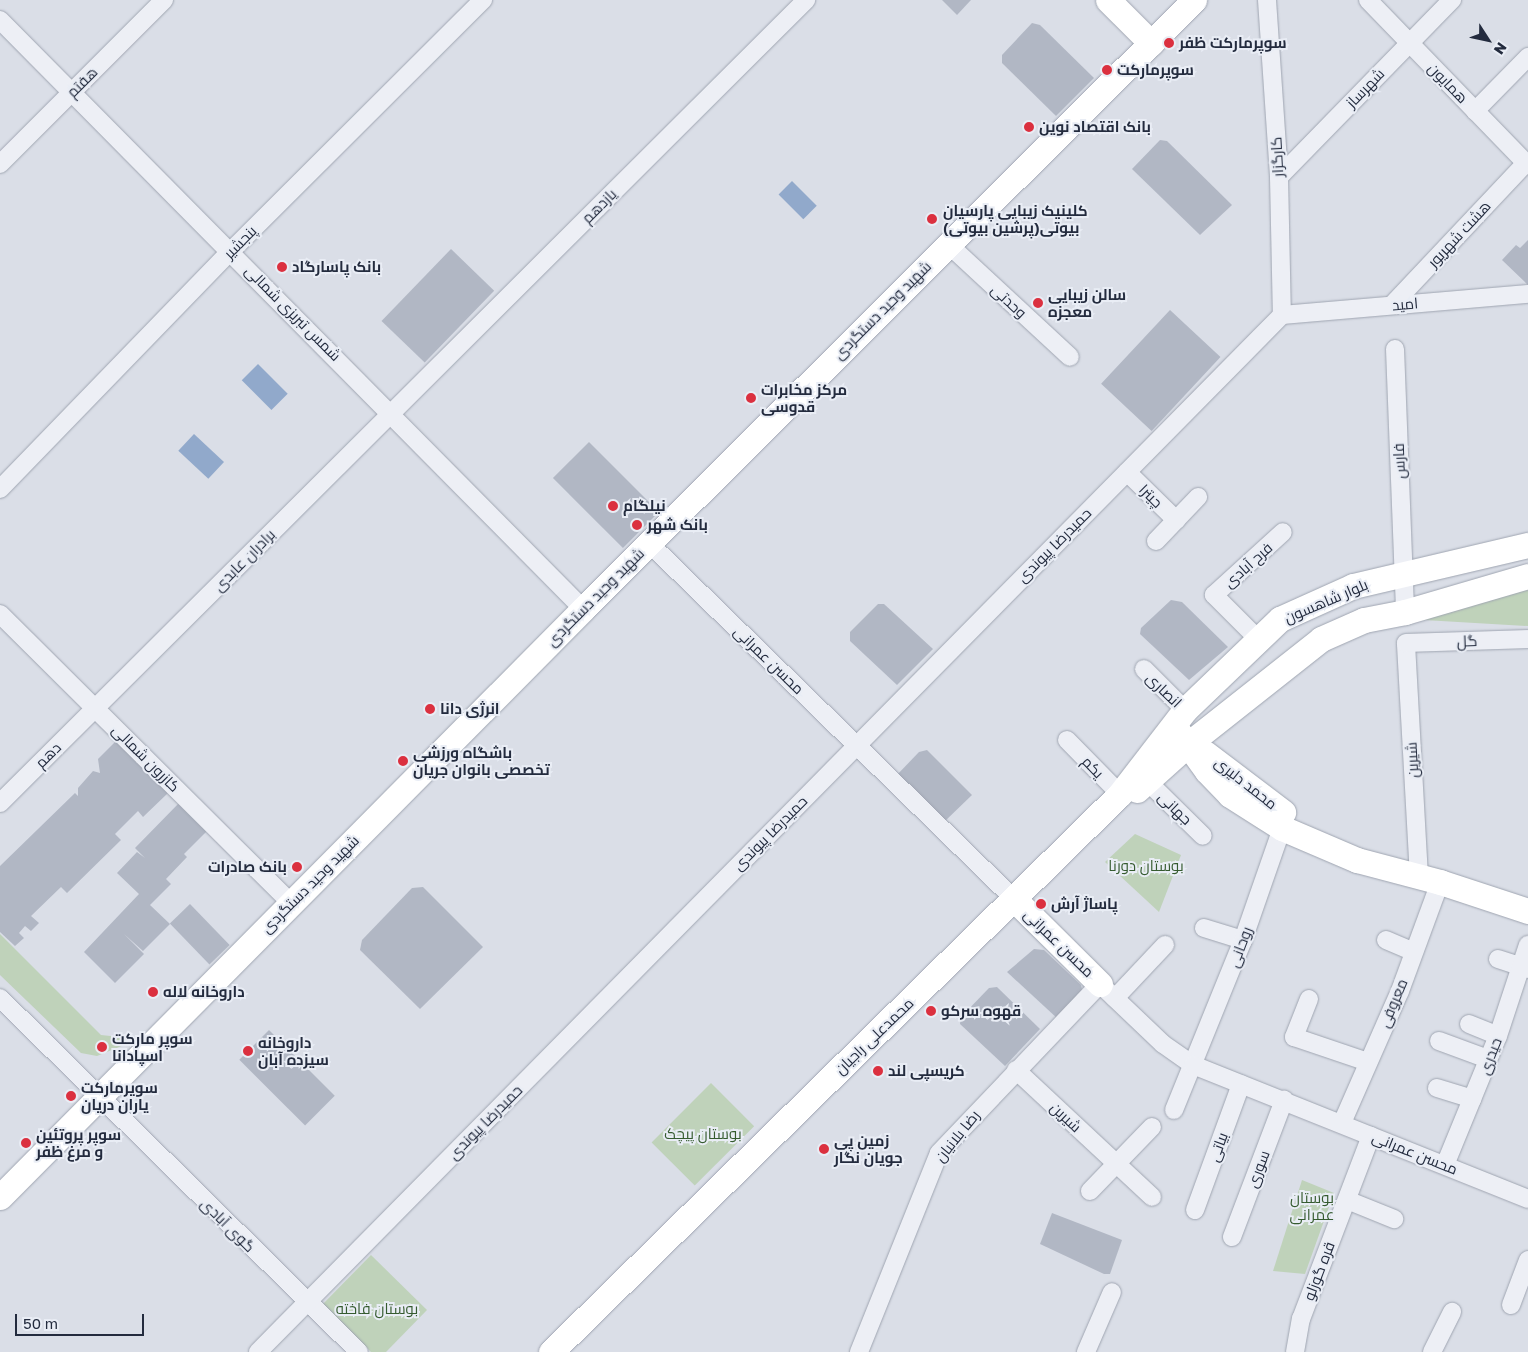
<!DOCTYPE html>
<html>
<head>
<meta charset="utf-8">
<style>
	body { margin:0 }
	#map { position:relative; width:1528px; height:1352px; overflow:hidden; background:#dadee7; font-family:"Golos Text",Cairo,sans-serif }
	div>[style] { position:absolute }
	.green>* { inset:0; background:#bfd2ba; transform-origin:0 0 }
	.water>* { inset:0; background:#91a9cb; transform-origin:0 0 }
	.building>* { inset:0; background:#b1b7c4; transform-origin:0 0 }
	.roads { filter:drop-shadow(0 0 1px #9fa5b1) drop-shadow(0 0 1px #9fa5b1) }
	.street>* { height:18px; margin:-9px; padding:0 9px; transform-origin:9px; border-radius:9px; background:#edeff5 }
	.secondary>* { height:25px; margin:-12.5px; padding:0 12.5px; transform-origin:12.5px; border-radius:12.5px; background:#fff }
	.dots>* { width:14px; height:14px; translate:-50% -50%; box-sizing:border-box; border:2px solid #e9edf5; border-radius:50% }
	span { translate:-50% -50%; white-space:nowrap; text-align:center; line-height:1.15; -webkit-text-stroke:4px #e9edf5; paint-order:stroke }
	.poi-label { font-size:15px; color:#232b3e; font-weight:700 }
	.left { translate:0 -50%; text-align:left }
	.right { translate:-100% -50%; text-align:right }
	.street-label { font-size:15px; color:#232b3e }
	.park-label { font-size:15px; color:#355b2f }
	.north { position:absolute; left:1463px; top:15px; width:50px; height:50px; -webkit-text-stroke:4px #e9edf5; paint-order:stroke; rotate:125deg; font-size:14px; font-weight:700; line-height:20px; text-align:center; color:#232b3e }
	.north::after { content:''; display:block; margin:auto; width:18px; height:22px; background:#232b3e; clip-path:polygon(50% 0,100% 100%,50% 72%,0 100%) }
	.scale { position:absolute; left:15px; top:1314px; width:129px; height:22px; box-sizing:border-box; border:2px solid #232b3e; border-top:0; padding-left:6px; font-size:15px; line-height:18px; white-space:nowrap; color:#232b3e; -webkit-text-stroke:4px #e9edf5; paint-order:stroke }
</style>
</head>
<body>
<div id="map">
	<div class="green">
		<div style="clip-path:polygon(1528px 584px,1528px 626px,1424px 620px,1424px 611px)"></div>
		<div style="clip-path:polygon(1135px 834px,1181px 855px,1159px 912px,1105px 862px)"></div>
		<div style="clip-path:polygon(0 934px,101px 1035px,129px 1038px,124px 1045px,97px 1056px,81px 1053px,0 975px)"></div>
		<div style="left:711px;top:1083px;width:61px;height:84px;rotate:45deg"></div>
		<div style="clip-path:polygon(1302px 1180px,1334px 1193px,1305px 1274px,1273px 1271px)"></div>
		<div style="clip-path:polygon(371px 1255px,427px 1310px,386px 1352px,371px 1352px,323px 1304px)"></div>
	</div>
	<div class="water">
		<div style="left:792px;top:181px;width:35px;height:19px;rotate:45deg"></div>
		<div style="left:258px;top:364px;width:42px;height:23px;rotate:45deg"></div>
		<div style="left:194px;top:434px;width:41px;height:23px;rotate:43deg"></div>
	</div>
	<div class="building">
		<div style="clip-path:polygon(942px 0,971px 0,957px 15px)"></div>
		<div style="clip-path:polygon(1032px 23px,1040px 25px,1094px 78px,1056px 116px,1002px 63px,1002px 55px)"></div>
		<div style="clip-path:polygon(1160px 140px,1167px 141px,1232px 205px,1200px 235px,1132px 169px)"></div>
		<div style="clip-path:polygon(1528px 240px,1528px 285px,1502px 260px,1516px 245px,1520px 248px)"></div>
		<div style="left:451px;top:249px;width:60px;height:100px;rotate:44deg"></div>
		<div style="left:1170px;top:310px;width:69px;height:101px;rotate:43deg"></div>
		<div style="left:589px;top:442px;width:99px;height:51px;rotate:45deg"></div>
		<div style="clip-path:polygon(1171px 600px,1182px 602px,1228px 647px,1189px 680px,1140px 634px,1141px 628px)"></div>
		<div style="clip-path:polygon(878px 604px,884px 604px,933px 649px,897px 685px,850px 641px,850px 632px)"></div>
		<div style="clip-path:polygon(116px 741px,168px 793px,143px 817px,138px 811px,115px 834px,121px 840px,67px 893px,61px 887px,31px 916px,39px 923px,31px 931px,25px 926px,19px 933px,24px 938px,15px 946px,0 932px,0 866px,75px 793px,78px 796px,78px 788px,93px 771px,100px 773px,98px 759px)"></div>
		<div style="clip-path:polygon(927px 750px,972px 795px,943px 823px,895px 777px,919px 752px)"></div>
		<div style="clip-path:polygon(179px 803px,207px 831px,184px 854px,187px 857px,166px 879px,171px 884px,150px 905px,170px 924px,143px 951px,124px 934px,144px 954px,115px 983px,84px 952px,139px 894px,117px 873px,137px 852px,145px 858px,135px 848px)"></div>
		<div style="clip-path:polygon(423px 887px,483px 947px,420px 1009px,360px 950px,362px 940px,412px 888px)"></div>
		<div style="left:190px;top:904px;width:57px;height:28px;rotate:46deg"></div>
		<div style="clip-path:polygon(1034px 949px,1044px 950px,1081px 985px,1083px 994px,1058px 1019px,1007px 972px)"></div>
		<div style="clip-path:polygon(997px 987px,1040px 1029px,1005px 1066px,960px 1024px,961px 1017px,989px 988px)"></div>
		<div style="left:269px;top:1030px;width:93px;height:42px;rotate:45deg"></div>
		<div style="clip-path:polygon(1052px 1213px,1122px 1240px,1110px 1274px,1104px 1274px,1040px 1244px)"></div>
	</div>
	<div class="roads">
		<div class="street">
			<div style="left:1267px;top:0;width:177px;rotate:86.1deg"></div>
			<div style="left:1279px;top:177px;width:138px;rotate:88.8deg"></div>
			<div style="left:1368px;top:0;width:230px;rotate:45.9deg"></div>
			<div style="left:0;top:20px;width:829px;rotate:45.29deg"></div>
			<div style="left:1475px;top:111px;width:76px;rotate:-45.5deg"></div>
			<div style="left:0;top:164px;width:232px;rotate:-45deg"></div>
			<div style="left:1279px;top:177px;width:248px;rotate:-45.7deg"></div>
			<div style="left:948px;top:244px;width:166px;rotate:42.8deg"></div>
			<div style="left:1392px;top:305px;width:195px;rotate:-46.7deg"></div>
			<div style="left:1282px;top:315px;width:247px;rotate:-4.9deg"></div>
			<div style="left:1395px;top:349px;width:263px;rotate:87.8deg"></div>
			<div style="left:1127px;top:472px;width:69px;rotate:44.4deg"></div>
			<div style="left:0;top:489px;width:332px;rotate:-45.9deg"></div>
			<div style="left:231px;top:251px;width:356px;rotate:-44.9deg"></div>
			<div style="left:1156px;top:541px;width:61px;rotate:-46.3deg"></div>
			<div style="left:649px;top:543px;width:510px;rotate:44.28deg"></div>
			<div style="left:0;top:614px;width:410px;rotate:44.8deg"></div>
			<div style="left:1259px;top:640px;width:64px;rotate:-135deg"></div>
			<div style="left:1214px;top:595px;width:93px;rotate:-42.4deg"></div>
			<div style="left:1144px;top:669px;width:58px;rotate:45deg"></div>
			<div style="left:1067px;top:740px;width:76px;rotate:45.5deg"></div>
			<div style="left:1147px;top:781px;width:78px;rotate:44.5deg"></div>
			<div style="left:0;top:803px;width:1138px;rotate:-44.89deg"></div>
			<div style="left:1419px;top:877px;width:234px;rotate:-93.2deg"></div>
			<div style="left:1406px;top:643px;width:122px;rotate:-1.9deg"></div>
			<div style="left:1204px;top:928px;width:41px;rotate:17.1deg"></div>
			<div style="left:1386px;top:940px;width:30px;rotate:23deg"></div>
			<div style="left:1498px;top:959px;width:32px;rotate:18deg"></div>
			<div style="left:0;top:998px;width:504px;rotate:44.6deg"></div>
			<div style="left:1115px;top:998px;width:73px;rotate:-46.7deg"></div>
			<div style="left:1309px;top:999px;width:41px;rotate:111.5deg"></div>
			<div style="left:1294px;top:1037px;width:78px;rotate:18.7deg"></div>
			<div style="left:1469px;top:1024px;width:31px;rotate:22deg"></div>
			<div style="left:1439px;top:1041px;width:52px;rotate:20.2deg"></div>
			<div style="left:1016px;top:1070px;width:186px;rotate:43deg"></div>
			<div style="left:1437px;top:1088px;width:37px;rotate:17deg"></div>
			<div style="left:1174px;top:1110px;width:183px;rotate:-67.9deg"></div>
			<div style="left:1243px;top:940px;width:119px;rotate:-70.8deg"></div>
			<div style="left:1342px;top:1123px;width:144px;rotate:-66.3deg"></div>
			<div style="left:1400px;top:991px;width:116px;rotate:-69.8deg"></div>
			<div style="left:1445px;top:1165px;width:139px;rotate:-67.7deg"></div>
			<div style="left:1498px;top:1036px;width:96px;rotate:-71.8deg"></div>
			<div style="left:1090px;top:1191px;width:89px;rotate:-45.9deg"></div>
			<div style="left:1347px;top:1200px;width:51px;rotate:22deg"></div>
			<div style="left:1195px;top:1210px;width:134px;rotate:-69.9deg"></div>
			<div style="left:1232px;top:1237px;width:147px;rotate:-69.2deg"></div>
			<div style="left:1511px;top:1305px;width:48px;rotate:-69.3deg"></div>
			<div style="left:258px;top:1352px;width:1457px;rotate:-45.36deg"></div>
			<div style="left:859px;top:1352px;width:214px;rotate:-68.1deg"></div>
			<div style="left:939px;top:1153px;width:233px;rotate:-46.4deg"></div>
			<div style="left:1100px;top:984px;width:87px;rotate:43.6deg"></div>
			<div style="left:1163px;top:1044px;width:37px;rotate:35deg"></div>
			<div style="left:1193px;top:1065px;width:361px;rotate:21.8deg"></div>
			<div style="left:1086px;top:1352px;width:65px;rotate:-66.6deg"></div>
			<div style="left:1295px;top:1352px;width:34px;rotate:-80deg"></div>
			<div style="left:1301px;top:1319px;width:196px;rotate:-69.1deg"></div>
			<div style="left:1432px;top:1352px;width:45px;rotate:-63.4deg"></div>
		</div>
		<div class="secondary">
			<div style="left:1108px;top:0;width:61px;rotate:45deg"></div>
			<div style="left:1178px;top:731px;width:49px;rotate:54.1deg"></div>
			<div style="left:1207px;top:771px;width:33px;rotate:46deg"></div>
			<div style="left:1230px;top:795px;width:62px;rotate:32.4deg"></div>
			<div style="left:1282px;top:828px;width:82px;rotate:23.1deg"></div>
			<div style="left:1357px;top:860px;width:86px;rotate:14.8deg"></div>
			<div style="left:1440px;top:882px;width:93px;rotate:18.2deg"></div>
			<div style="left:1205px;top:753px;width:98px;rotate:37.1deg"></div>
			<div style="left:1137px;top:790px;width:67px;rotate:-42deg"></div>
			<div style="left:1187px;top:745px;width:171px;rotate:-38.3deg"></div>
			<div style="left:1321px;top:639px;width:47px;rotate:-23.8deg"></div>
			<div style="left:1364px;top:620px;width:42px;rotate:-11deg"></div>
			<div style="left:1405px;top:612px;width:128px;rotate:-16.3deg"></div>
			<div style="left:1014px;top:899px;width:121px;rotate:44.7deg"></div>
			<div style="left:0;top:1197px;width:828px;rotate:-45.24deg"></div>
			<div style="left:583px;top:609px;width:863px;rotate:-44.91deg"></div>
			<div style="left:551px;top:1352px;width:797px;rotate:-44.44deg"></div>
			<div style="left:1120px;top:794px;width:106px;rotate:-52.3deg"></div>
			<div style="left:1185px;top:710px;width:132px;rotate:-43.8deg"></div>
			<div style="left:1280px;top:619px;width:80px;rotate:-24.3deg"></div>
			<div style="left:1353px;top:586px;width:180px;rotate:-13.2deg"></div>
		</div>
	</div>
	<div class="dots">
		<div style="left:1169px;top:43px;background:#db303f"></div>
		<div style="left:1107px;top:70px;background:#db303f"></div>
		<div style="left:1029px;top:127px;background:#db303f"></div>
		<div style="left:932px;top:219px;background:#db303f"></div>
		<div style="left:282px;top:267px;background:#db303f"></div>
		<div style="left:1038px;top:303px;background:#db303f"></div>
		<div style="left:751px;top:398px;background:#db303f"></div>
		<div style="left:613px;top:506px;background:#db303f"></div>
		<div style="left:637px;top:525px;background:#db303f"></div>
		<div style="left:430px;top:709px;background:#db303f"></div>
		<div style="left:403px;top:761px;background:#db303f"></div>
		<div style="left:297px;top:867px;background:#db303f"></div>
		<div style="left:1041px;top:904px;background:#db303f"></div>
		<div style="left:153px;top:992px;background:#db303f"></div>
		<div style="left:931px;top:1011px;background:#db303f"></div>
		<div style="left:102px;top:1047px;background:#db303f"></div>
		<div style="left:248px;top:1051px;background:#db303f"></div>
		<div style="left:878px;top:1071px;background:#db303f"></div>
		<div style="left:71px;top:1096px;background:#db303f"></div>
		<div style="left:26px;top:1143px;background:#db303f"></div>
		<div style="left:824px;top:1149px;background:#db303f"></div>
	</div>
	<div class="poi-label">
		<span class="left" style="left:1179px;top:43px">سوپرمارکت ظفر</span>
		<span class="left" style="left:1117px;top:70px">سوپرمارکت</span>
		<span class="left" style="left:1039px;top:127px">بانک اقتصاد نوین</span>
		<span class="left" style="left:943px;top:219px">کلینیک زیبایی پارسیان<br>بیوتی(پرشین بیوتی)</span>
		<span class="left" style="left:292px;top:267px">بانک پاسارگاد</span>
		<span class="left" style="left:1048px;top:303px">سالن زیبایی<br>معجزه</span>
		<span class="left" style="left:761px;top:398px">مرکز مخابرات<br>قدوسی</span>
		<span class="left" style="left:623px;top:506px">نیلگام</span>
		<span class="left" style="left:647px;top:525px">بانک شهر</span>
		<span class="left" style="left:440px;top:709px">انرژی دانا</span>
		<span class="left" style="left:413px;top:761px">باشگاه ورزشی<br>تخصصی بانوان جریان</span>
		<span class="right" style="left:287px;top:867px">بانک صادرات</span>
		<span class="left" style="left:1051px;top:904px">پاساژ آرش</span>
		<span class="left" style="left:163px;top:992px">داروخانه لاله</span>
		<span class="left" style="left:941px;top:1011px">قهوه سرکو</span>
		<span class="left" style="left:112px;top:1047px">سوپر مارکت<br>اسپادانا</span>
		<span class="left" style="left:258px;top:1051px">داروخانه<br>سیزده آبان</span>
		<span class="left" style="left:888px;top:1071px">کریسپی لند</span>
		<span class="left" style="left:81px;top:1096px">سوپرمارکت<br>یاران دریان</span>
		<span class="left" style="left:36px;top:1143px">سوپر پروتئین<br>و مرغ ظفر</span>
		<span class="left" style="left:834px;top:1149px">زمین پی<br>جویان نگار</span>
	</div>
	<div class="street-label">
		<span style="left:82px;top:82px;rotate:-45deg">هفتم</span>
		<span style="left:1448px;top:83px;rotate:46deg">همایون</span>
		<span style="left:1365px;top:88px;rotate:-46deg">شهرساز</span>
		<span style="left:1277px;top:157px;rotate:-93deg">کارگزار</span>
		<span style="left:599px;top:206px;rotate:-45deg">یازدهم</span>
		<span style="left:1459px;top:234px;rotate:-47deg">هشت شهریور</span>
		<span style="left:240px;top:242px;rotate:-45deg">پنجشیر</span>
		<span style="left:1009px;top:301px;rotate:43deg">وحدتی</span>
		<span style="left:1405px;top:304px;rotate:-5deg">امید</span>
		<span style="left:882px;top:310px;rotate:-45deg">شهید وحید دستگردی</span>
		<span style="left:293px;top:313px;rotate:45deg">شمس تبریزی شمالی</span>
		<span style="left:1399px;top:461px;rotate:-92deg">فارس</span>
		<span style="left:1151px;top:496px;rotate:45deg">چیترا</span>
		<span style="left:1054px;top:545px;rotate:-45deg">حمیدرضا پیوندی</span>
		<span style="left:244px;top:560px;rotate:-45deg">برادران عابدی</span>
		<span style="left:1248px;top:565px;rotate:-42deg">فرح آبادی</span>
		<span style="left:595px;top:597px;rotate:-45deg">شهید وحید دستگردی</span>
		<span style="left:1326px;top:601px;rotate:-23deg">بلوار شاهسون</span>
		<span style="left:1467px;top:641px;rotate:-2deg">گل</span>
		<span style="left:769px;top:660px;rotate:44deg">محسن عمرانی</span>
		<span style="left:1164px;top:690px;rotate:44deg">انصاری</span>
		<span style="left:48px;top:755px;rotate:-45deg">دهم</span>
		<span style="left:146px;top:758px;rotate:45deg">کازرون شمالی</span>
		<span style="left:1412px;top:760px;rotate:-93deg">شیرین</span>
		<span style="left:1093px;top:767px;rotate:46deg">یکم</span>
		<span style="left:1246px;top:783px;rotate:38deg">محمد دلیری</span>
		<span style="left:1175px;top:808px;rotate:44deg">جهانی</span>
		<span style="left:770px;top:833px;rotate:-45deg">حمیدرضا پیوندی</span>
		<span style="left:310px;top:884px;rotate:-45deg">شهید وحید دستگردی</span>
		<span style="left:1059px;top:943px;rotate:44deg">محسن عمرانی</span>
		<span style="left:1240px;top:947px;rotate:-69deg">روحانی</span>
		<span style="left:1393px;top:1003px;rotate:-67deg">معروفی</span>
		<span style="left:874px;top:1036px;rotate:-44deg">محمدعلی راجیان</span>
		<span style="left:1490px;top:1056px;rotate:-68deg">حیدری</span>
		<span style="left:1066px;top:1117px;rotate:43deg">شیرین</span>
		<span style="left:485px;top:1122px;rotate:-45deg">حمیدرضا پیوندی</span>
		<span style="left:957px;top:1136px;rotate:-51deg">رضا بلانیان</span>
		<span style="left:1218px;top:1147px;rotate:-70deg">بیاتی</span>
		<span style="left:1415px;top:1153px;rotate:22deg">محسن عمرانی</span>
		<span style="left:1258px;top:1169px;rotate:-69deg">سوری</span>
		<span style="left:228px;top:1225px;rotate:45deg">گوی آبادی</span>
		<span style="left:1319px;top:1271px;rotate:-69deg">قره گوزلو</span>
	</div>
	<div class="park-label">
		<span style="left:1146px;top:866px">بوستان دورنا</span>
		<span style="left:703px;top:1134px">بوستان پیچک</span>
		<span style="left:1312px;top:1206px">بوستان<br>عمرانی</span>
		<span style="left:377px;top:1309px">بوستان فاخته</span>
	</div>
	<div class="north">N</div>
	<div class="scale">50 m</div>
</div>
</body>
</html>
